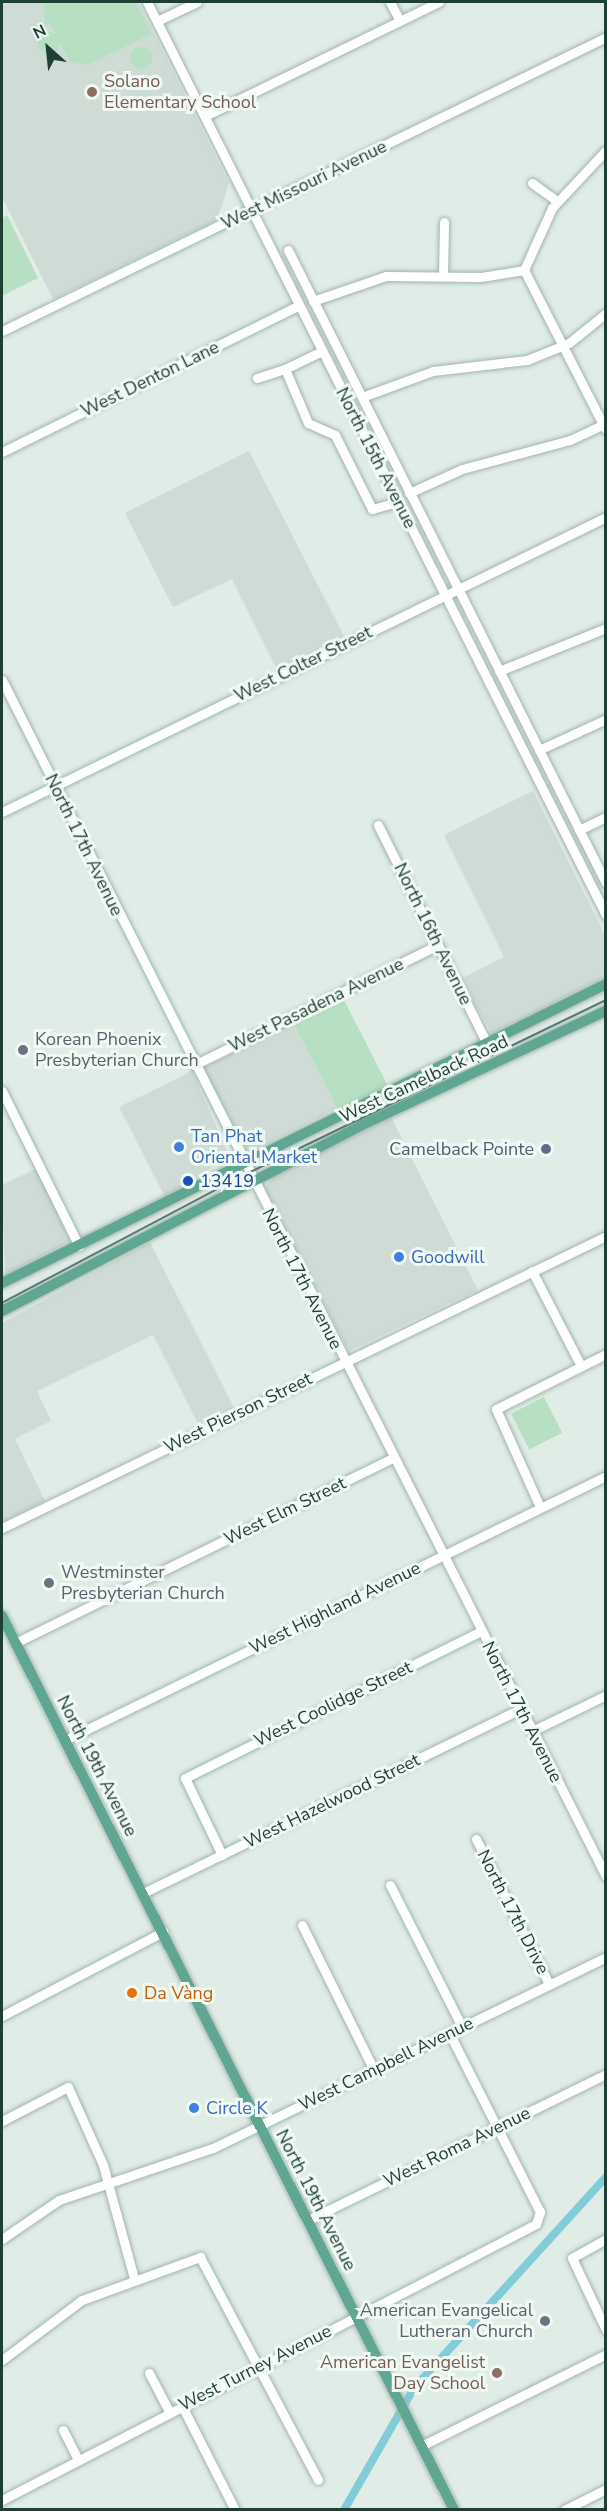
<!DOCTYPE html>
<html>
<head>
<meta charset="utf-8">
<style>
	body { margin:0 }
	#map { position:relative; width:607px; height:2511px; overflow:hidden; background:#e0ede7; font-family:"Nunito Sans",sans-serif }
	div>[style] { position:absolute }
	.built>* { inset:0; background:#cedcd5; transform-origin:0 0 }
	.green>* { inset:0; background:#b6e0c1; transform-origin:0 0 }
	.round { border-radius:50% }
	.canal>* { height:8px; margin:-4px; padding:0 4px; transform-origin:4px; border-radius:4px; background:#81ccd8 }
	.roads { filter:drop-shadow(0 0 2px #a2b5ae) drop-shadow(0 0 2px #a2b5ae) }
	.minor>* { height:9px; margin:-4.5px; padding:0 4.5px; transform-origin:4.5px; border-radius:4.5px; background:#fff }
	.major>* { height:10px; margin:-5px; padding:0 5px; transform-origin:5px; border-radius:5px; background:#5fa793 }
	.tram>* { height:1.5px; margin:-0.75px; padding:0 0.75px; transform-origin:0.75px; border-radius:0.75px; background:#597a71 }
	.dots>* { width:16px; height:16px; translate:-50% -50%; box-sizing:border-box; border:3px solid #f1f9f4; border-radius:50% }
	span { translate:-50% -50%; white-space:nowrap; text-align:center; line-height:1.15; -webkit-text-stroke:6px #f1f9f4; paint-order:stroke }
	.education-label { font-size:18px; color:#785e54 }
	.left { translate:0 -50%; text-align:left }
	.right { translate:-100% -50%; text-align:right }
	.street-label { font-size:18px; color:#1f3f35 }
	.worship-label { font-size:18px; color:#5b616d }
	.shop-label { font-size:18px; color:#366cbe }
	.service-label { font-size:18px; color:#4e5e75 }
	.transit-label { font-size:18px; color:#164399 }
	.food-label { font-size:18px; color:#c56008 }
	.frame { position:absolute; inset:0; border:3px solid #1f3f35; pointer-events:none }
	.north { position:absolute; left:18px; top:18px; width:60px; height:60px; -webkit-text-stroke:4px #f1f9f4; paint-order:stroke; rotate:333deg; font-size:16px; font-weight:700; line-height:24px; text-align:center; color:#1f3f35 }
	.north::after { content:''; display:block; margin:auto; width:21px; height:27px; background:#1f3f35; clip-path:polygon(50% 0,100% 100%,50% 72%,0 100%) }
</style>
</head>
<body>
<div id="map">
	<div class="built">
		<div style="clip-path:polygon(2px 2px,138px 2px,229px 183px,217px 220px,53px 299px,2px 197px)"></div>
		<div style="clip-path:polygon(249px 451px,345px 638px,277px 670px,232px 579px,173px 607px,125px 513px)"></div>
		<div style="clip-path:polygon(533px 791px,605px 935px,605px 977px,492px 1034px,461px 979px,504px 957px,444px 835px)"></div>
		<div style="left:294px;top:1022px;width:96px;height:101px;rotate:63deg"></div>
		<div style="clip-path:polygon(192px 1071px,229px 1156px,165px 1197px,119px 1107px)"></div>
		<div style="clip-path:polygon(391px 1117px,478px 1290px,349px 1351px,265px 1187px,273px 1177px)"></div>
		<div style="clip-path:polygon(37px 1168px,70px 1241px,5px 1275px,2px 1185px)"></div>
		<div style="clip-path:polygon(150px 1242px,234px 1408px,198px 1424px,153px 1335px,37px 1391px,51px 1421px,15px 1439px,45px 1501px,2px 1522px,2px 1323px)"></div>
	</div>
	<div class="green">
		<div style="clip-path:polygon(43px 2px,135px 2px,151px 34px,87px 65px,70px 62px,50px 23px,45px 25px)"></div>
		<div class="round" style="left:38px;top:32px;width:22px;height:22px"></div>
		<div class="round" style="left:130px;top:47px;width:22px;height:22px"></div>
		<div style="clip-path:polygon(7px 215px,38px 278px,2px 296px,2px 218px)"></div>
		<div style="left:343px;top:998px;width:98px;height:55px;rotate:63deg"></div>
		<div style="left:544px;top:1397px;width:40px;height:37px;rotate:63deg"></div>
	</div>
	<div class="canal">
		<div style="left:344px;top:2510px;width:141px;rotate:-60.2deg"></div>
		<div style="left:414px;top:2388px;width:285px;rotate:-47.7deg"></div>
	</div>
	<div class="roads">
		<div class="minor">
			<div style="left:147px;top:2px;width:1022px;rotate:63.31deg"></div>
			<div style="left:390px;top:2px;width:21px;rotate:62deg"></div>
			<div style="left:157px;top:21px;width:44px;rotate:-25.4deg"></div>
			<div style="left:205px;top:116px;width:260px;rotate:-26deg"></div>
			<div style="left:532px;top:183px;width:31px;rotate:36deg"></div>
			<div style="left:288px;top:250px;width:708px;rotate:63.33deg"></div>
			<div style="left:524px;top:270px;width:178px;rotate:62.9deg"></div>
			<div style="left:443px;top:276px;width:54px;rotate:-88.9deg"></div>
			<div style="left:313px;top:301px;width:77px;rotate:-18.9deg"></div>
			<div style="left:386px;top:276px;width:95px;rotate:0.6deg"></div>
			<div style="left:481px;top:277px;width:44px;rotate:-9.2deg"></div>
			<div style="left:524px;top:270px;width:68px;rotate:-65.7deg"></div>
			<div style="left:552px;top:208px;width:79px;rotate:-47deg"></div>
			<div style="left:2px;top:331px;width:672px;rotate:-25.95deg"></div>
			<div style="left:322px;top:351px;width:41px;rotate:154.1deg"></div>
			<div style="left:285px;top:369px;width:59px;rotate:66.9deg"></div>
			<div style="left:308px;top:423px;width:30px;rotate:24deg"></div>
			<div style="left:335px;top:435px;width:83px;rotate:63.4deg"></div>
			<div style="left:372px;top:509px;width:27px;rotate:-15deg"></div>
			<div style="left:257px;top:378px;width:29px;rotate:-18deg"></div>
			<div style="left:362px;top:397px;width:76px;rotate:-20.1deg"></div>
			<div style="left:433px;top:371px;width:95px;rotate:-6.7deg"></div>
			<div style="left:527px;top:360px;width:45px;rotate:-22deg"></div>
			<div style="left:569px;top:343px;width:48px;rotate:-39deg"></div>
			<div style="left:2px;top:452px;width:331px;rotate:-26.3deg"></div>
			<div style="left:409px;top:493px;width:58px;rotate:-24.4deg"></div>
			<div style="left:462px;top:469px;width:112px;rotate:-15deg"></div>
			<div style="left:570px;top:440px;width:40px;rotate:-25deg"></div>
			<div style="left:499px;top:671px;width:115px;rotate:-21.9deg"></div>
			<div style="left:2px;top:680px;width:1340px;rotate:63.21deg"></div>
			<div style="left:539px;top:750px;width:74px;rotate:-24.8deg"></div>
			<div style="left:2px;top:812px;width:672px;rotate:-26.03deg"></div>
			<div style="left:378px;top:825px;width:245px;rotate:63.5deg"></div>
			<div style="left:579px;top:830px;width:30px;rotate:-26deg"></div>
			<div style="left:194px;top:1065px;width:272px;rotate:-26.2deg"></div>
			<div style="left:2px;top:1091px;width:173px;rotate:63.6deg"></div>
			<div style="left:532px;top:1271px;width:107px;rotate:62.7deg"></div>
			<div style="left:540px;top:1507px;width:107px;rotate:-114.2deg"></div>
			<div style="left:496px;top:1409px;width:123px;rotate:-26.6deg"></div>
			<div style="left:2px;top:1528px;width:671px;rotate:-25.8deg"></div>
			<div style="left:15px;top:1643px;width:421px;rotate:-26.1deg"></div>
			<div style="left:532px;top:1731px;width:82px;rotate:-25.9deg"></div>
			<div style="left:65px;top:1740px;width:602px;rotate:-26.01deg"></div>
			<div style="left:476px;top:1839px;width:162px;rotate:63.3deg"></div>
			<div style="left:222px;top:1855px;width:85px;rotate:-115.7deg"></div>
			<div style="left:185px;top:1778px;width:330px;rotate:-26.4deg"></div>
			<div style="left:390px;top:1885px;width:159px;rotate:63.1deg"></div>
			<div style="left:143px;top:1893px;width:420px;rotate:-26deg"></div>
			<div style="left:302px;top:1925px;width:162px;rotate:63.6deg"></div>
			<div style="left:2px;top:2016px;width:182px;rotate:-27.6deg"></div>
			<div style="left:2px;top:2121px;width:74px;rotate:-27.3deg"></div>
			<div style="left:68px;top:2087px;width:85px;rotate:65.8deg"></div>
			<div style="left:103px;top:2165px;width:117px;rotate:74.7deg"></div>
			<div style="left:308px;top:2220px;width:332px;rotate:-26.1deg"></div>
			<div style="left:2px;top:2239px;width:69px;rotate:-34.4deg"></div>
			<div style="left:59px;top:2200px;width:163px;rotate:-18.7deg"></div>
			<div style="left:213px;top:2148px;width:437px;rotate:-25.9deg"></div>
			<div style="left:606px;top:2239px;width:39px;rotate:151deg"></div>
			<div style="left:572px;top:2258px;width:80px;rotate:64.7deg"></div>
			<div style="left:2px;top:2360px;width:100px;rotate:-36.9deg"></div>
			<div style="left:82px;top:2300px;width:126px;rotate:-20deg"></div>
			<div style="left:200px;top:2257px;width:252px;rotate:62.1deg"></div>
			<div style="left:149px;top:2373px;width:45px;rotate:62.3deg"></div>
			<div style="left:182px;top:2406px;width:117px;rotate:63deg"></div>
			<div style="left:63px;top:2430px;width:33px;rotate:63deg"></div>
			<div style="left:421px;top:2446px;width:207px;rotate:-26.4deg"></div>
			<div style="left:2px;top:2500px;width:601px;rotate:-27.33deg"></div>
			<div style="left:536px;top:2224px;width:13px;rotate:-72deg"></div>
			<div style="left:540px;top:2212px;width:201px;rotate:-116.9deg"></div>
			<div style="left:564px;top:2510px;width:47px;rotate:-26.6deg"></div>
		</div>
		<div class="major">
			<div style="left:2px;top:1283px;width:674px;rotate:-26.34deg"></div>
			<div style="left:2px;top:1311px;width:403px;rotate:-27.3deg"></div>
			<div style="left:360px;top:1126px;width:272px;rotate:-25.1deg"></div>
			<div style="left:2px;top:1616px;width:1002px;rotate:63.18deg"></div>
		</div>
	</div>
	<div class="tram">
		<div style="left:2px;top:1303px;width:267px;rotate:-27.9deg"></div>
		<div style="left:238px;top:1178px;width:409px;rotate:-25.8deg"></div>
	</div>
	<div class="dots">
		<div style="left:92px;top:92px;background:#8d6e63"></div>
		<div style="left:23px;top:1050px;background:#6b7280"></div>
		<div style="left:179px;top:1147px;background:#3f7fe0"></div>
		<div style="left:546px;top:1149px;background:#5c6f8a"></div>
		<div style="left:188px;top:1181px;background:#1a4fb4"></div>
		<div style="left:399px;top:1257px;background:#3f7fe0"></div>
		<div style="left:49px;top:1583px;background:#6b7280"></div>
		<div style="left:132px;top:1993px;background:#e8710a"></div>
		<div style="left:194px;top:2108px;background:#3f7fe0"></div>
		<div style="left:545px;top:2321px;background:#6b7280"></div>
		<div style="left:497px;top:2373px;background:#8d6e63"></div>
	</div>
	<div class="education-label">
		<span class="left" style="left:104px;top:92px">Solano<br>Elementary School</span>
		<span class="right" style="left:485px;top:2373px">American Evangelist<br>Day School</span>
	</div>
	<div class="street-label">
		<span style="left:304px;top:185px;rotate:-26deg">West Missouri Avenue</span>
		<span style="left:150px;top:379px;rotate:-26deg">West Denton Lane</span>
		<span style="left:376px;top:458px;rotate:63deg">North 15th Avenue</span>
		<span style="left:303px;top:664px;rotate:-26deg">West Colter Street</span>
		<span style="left:84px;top:845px;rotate:64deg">North 17th Avenue</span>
		<span style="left:433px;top:934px;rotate:64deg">North 16th Avenue</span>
		<span style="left:316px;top:1005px;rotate:-26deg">West Pasadena Avenue</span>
		<span style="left:424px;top:1079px;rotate:-25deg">West Camelback Road</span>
		<span style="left:302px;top:1279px;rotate:63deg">North 17th Avenue</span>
		<span style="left:238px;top:1413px;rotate:-26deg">West Pierson Street</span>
		<span style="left:285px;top:1511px;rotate:-26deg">West Elm Street</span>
		<span style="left:335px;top:1608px;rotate:-26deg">West Highland Avenue</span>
		<span style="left:333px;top:1704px;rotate:-26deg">West Coolidge Street</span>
		<span style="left:522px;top:1712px;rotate:63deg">North 17th Avenue</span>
		<span style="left:97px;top:1766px;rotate:63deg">North 19th Avenue</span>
		<span style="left:332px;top:1801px;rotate:-26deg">West Hazelwood Street</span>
		<span style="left:513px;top:1912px;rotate:63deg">North 17th Drive</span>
		<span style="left:386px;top:2064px;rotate:-26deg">West Campbell Avenue</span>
		<span style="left:457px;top:2147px;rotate:-26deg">West Roma Avenue</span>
		<span style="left:316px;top:2200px;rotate:63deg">North 19th Avenue</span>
		<span style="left:255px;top:2368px;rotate:-27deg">West Turney Avenue</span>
	</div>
	<div class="worship-label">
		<span class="left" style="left:35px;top:1050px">Korean Phoenix<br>Presbyterian Church</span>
		<span class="left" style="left:61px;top:1583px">Westminster<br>Presbyterian Church</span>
		<span class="right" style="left:533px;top:2321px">American Evangelical<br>Lutheran Church</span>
	</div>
	<div class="shop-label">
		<span class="left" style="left:191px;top:1147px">Tan Phat<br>Oriental Market</span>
		<span class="left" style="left:411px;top:1257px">Goodwill</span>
		<span class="left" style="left:206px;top:2108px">Circle K</span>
	</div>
	<div class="service-label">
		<span class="right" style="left:534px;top:1149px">Camelback Pointe</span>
	</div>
	<div class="transit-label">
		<span class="left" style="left:200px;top:1181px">13419</span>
	</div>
	<div class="food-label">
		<span class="left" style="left:144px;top:1993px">Da Vàng</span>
	</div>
	<div class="frame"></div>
	<div class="north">N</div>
</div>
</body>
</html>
